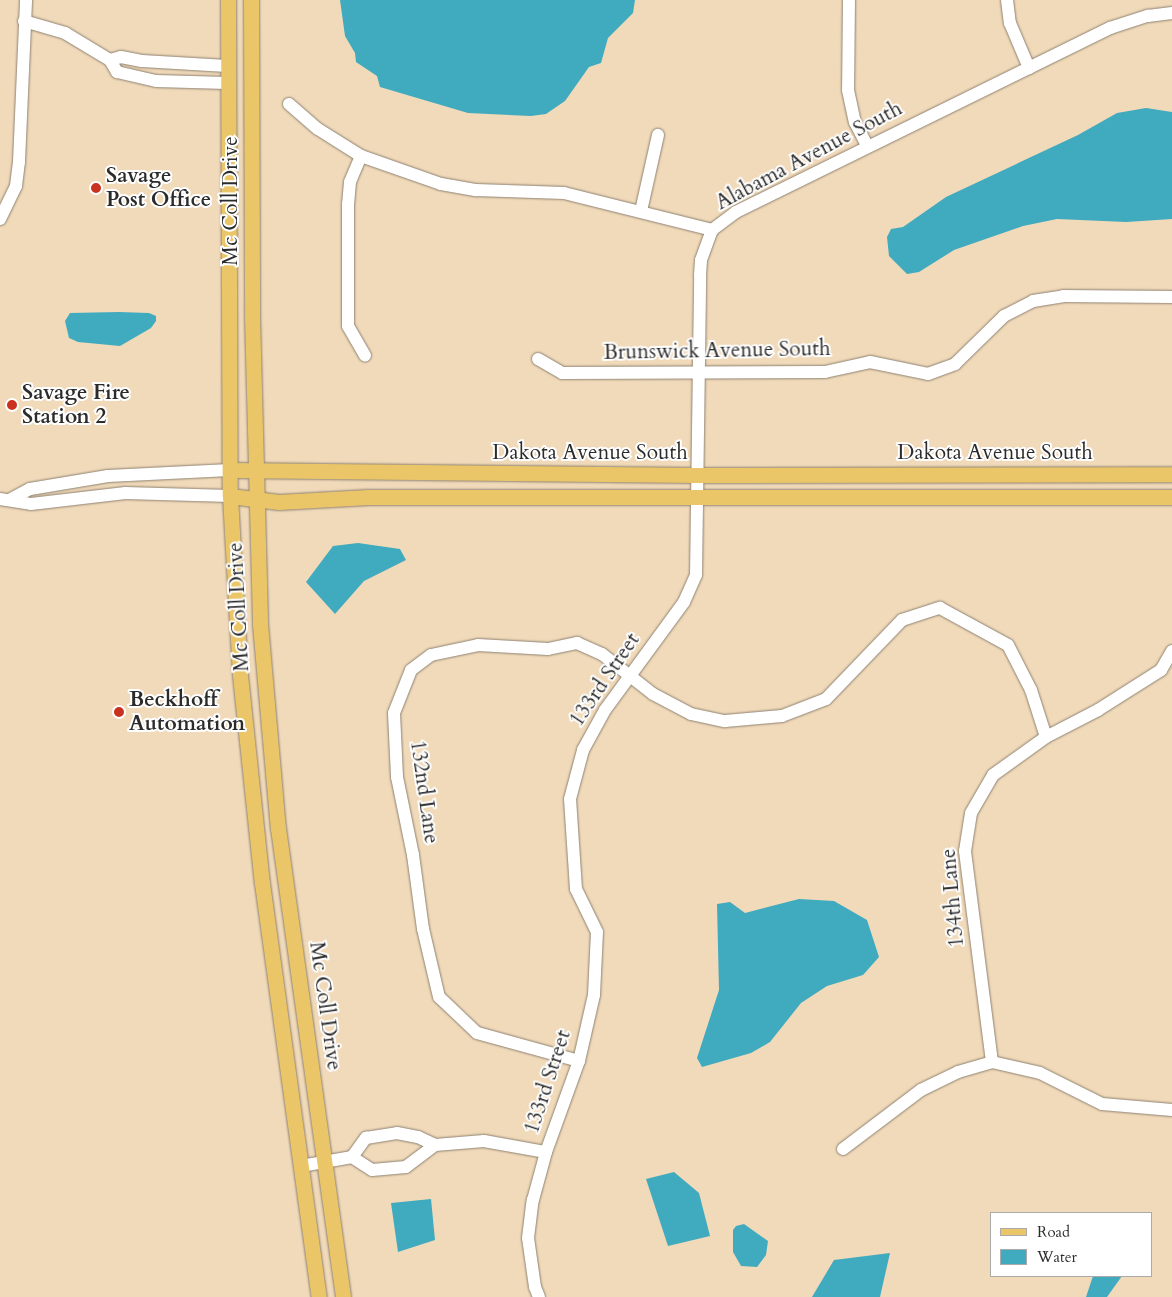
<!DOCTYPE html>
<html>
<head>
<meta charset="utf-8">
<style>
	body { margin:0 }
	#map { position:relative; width:1172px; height:1297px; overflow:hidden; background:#f1daba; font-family:Cardo,serif }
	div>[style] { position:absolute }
	.water>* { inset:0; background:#40aabf }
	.roads { filter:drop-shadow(0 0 1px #8e8272) drop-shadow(0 0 1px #8e8272) }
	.minor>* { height:12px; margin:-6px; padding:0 6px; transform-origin:6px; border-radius:6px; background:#fff }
	.major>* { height:15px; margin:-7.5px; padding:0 7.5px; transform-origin:7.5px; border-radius:7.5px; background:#eac669 }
	.dots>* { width:14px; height:14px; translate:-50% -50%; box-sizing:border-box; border:2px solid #fff; border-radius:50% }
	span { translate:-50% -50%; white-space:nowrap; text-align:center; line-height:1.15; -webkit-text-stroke:4px #fff; paint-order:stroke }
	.street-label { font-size:21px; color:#2b2b2b }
	.poi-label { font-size:21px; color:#2b2b2b; font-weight:700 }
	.left { translate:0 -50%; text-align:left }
	.legend { position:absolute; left:990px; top:1212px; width:162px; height:65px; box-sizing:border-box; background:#fff; border:1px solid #aaa; margin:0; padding:6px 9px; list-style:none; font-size:15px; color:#2b2b2b }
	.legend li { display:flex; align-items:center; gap:10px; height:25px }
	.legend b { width:25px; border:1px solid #aaa }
</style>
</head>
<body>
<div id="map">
	<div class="water">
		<div style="clip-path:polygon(340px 0,635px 0,633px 13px,608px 38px,601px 63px,589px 67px,565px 101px,546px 114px,531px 116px,468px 113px,380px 87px,377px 76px,356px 62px,355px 53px,345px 36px)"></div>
		<div style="clip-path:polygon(1146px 108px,1172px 112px,1172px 219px,1126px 222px,1057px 219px,1023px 226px,954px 250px,919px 272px,907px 274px,889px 256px,887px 237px,891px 229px,903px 227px,946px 197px,1078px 135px,1117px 113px)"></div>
		<div style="clip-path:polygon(119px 312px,149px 313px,156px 316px,156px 321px,151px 328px,120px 346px,78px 342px,69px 338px,65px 321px,70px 313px)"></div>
		<div style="clip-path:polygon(358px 543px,400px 549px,406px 560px,364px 581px,335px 614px,306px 582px,333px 546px)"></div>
		<div style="clip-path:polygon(799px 899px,834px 901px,867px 920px,879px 957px,863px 975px,827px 986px,801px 1003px,770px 1042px,751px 1053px,702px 1067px,697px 1058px,719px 990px,717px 904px,730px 902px,745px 913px)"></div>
		<div style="clip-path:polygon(674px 1172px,699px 1193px,710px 1236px,668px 1246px,646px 1179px)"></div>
		<div style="clip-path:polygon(431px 1199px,435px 1240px,398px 1252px,391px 1203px)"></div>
		<div style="clip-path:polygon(744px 1224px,768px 1241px,766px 1255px,757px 1267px,741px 1266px,733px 1252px,733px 1230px,736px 1226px)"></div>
		<div style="clip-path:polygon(890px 1253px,880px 1297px,812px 1297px,834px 1260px)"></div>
		<div style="clip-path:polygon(1093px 1276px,1122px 1276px,1107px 1297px,1086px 1297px)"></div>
	</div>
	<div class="roads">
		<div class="minor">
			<div style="left:849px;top:0;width:90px;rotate:90.6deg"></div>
			<div style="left:848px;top:90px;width:33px;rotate:78deg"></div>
			<div style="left:855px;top:122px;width:27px;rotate:63deg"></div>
			<div style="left:1007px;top:0;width:23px;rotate:83deg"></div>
			<div style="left:1010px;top:23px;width:49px;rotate:67.1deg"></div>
			<div style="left:24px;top:21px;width:43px;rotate:16.3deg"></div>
			<div style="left:65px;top:33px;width:52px;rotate:31deg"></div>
			<div style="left:110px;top:60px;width:14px;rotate:60deg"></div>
			<div style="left:117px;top:72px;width:40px;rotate:13deg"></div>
			<div style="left:156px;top:81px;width:71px;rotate:1.6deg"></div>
			<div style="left:110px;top:60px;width:11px;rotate:-15deg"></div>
			<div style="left:121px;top:57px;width:21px;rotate:11deg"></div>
			<div style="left:142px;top:61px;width:85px;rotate:3.4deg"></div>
			<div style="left:289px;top:104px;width:38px;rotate:41deg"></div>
			<div style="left:318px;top:129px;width:51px;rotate:32.1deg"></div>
			<div style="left:361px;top:156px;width:85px;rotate:19.3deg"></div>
			<div style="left:441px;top:184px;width:36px;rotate:10deg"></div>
			<div style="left:476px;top:190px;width:88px;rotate:2deg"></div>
			<div style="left:564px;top:193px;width:153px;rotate:14deg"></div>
			<div style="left:712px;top:230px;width:30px;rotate:-37deg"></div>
			<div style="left:736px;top:212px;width:417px;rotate:-26.2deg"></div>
			<div style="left:1110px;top:28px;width:40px;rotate:-18deg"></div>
			<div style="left:1148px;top:16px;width:24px;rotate:-7deg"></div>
			<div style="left:361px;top:156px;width:28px;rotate:113deg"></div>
			<div style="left:350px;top:182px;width:22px;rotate:95deg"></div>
			<div style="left:348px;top:204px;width:122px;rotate:90deg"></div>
			<div style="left:348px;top:326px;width:34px;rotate:60deg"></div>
			<div style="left:641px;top:211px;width:78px;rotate:-77.4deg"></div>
			<div style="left:0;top:219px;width:37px;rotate:-64deg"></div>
			<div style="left:16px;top:186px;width:24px;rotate:-83deg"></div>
			<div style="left:19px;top:162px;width:162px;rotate:-87.5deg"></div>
			<div style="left:538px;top:359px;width:28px;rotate:30deg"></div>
			<div style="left:562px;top:373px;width:263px;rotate:-0.2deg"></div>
			<div style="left:825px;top:372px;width:46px;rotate:-12.5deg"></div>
			<div style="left:870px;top:362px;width:59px;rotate:11.7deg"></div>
			<div style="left:928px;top:374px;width:29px;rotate:-20deg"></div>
			<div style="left:955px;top:364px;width:69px;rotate:-44.4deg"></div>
			<div style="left:1004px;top:316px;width:33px;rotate:-27deg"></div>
			<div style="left:1033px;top:301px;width:30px;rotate:-9deg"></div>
			<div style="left:1063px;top:296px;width:109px;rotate:0.5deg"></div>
			<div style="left:0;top:499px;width:31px;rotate:9deg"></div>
			<div style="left:31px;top:504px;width:95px;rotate:-6.7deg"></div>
			<div style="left:125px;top:493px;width:105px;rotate:1.6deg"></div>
			<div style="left:11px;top:499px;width:21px;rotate:-28deg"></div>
			<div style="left:30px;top:489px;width:79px;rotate:-9.5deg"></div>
			<div style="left:108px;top:476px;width:122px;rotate:-2.8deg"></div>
			<div style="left:579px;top:1061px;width:106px;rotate:-164.6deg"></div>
			<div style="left:477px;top:1033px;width:52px;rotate:-136.5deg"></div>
			<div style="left:439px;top:997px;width:70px;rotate:-103.2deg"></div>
			<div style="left:423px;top:929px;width:75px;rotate:-97.7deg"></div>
			<div style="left:413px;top:855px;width:80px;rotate:-101.6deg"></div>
			<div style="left:397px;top:777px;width:64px;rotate:-92.7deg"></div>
			<div style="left:394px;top:713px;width:46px;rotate:-68.4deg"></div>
			<div style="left:411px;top:670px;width:25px;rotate:-37deg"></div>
			<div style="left:431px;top:655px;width:48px;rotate:-12deg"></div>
			<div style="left:478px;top:645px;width:70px;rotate:3.3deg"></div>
			<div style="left:548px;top:649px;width:30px;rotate:-12deg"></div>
			<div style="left:577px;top:643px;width:27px;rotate:24deg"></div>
			<div style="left:602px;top:654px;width:65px;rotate:38.1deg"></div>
			<div style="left:653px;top:694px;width:43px;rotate:27.8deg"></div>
			<div style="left:691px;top:714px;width:35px;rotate:12deg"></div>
			<div style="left:725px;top:721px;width:57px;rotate:-5deg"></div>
			<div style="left:782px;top:716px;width:47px;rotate:-21.1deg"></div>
			<div style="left:826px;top:699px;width:110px;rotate:-46.1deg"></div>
			<div style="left:902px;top:620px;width:40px;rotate:-18deg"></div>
			<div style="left:940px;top:608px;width:77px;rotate:28.6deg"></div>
			<div style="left:1008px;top:645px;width:51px;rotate:62.9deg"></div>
			<div style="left:1031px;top:690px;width:49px;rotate:72.3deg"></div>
			<div style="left:992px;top:1062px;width:213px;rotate:-97.3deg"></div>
			<div style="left:965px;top:851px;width:38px;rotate:-81deg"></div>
			<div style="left:971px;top:813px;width:44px;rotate:-59.9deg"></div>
			<div style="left:993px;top:775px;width:65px;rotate:-35.6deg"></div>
			<div style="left:1046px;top:737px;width:59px;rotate:-27.4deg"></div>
			<div style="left:1098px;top:710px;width:75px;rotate:-32.4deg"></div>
			<div style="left:1161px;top:670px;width:22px;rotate:-60deg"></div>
			<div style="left:435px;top:1145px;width:36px;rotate:143deg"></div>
			<div style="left:406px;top:1167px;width:34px;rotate:175deg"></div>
			<div style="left:372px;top:1170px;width:24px;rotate:-147deg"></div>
			<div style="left:352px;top:1157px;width:24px;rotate:-54deg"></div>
			<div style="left:366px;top:1138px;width:31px;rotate:-9deg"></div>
			<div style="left:397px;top:1133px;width:21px;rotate:11deg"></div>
			<div style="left:418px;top:1137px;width:19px;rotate:25deg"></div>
			<div style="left:435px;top:1145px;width:49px;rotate:-4.7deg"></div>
			<div style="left:484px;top:1141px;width:63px;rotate:10.1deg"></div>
			<div style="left:843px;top:1149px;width:98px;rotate:-37.1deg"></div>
			<div style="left:921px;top:1090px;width:41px;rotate:-25.9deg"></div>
			<div style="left:958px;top:1072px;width:35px;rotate:-16deg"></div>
			<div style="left:992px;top:1062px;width:49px;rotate:12.9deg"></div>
			<div style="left:1040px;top:1073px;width:69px;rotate:26.6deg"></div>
			<div style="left:1102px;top:1104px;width:70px;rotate:4.9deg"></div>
			<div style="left:301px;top:1166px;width:52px;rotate:-10deg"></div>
			<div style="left:539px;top:1297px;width:11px;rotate:-112deg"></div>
			<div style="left:535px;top:1287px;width:49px;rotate:-98.1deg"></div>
			<div style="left:528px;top:1238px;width:38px;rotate:-83deg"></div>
			<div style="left:533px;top:1200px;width:50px;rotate:-74.8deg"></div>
			<div style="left:546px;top:1152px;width:97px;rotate:-70.1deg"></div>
			<div style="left:579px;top:1061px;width:68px;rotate:-77.2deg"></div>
			<div style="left:594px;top:995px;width:63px;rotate:-87.3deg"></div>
			<div style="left:597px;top:932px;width:48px;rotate:-116deg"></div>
			<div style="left:576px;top:889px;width:90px;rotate:-93.8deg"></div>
			<div style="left:570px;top:799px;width:51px;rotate:-75.1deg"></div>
			<div style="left:583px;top:750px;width:46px;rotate:-61.2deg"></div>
			<div style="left:605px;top:710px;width:134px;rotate:-53.8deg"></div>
			<div style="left:684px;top:602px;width:30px;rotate:-66deg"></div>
			<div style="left:696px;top:575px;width:300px;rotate:-89.2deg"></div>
			<div style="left:700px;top:275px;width:15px;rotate:-86deg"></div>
			<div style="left:701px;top:260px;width:32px;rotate:-70deg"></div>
		</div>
		<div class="major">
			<div style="left:228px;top:0;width:496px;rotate:89.8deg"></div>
			<div style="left:230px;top:496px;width:179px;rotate:86.8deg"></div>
			<div style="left:240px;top:675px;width:209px;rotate:84deg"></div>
			<div style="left:262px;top:883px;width:418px;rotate:82.2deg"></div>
			<div style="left:251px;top:0;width:315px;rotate:89.8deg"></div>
			<div style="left:252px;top:315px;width:309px;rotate:88.5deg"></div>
			<div style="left:260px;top:624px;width:205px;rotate:85deg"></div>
			<div style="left:278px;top:828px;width:473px;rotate:82.1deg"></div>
			<div style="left:230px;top:470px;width:466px;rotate:0.6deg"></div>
			<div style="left:696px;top:475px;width:476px;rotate:-0.1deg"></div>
			<div style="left:230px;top:496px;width:49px;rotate:7deg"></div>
			<div style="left:279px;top:502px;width:89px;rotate:-3.2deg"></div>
			<div style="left:368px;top:497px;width:804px"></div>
		</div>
	</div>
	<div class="dots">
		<div style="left:96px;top:188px;background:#c8321e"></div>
		<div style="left:12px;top:405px;background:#c8321e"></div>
		<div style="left:119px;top:712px;background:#c8321e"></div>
	</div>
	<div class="street-label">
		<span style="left:809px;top:156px;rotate:-28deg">Alabama Avenue South</span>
		<span style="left:231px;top:201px;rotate:-90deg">Mc Coll Drive</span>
		<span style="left:717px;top:351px;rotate:-1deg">Brunswick Avenue South</span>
		<span style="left:590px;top:453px">Dakota Avenue South</span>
		<span style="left:995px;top:453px">Dakota Avenue South</span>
		<span style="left:239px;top:607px;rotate:-93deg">Mc Coll Drive</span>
		<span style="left:605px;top:680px;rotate:-56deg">133rd Street</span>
		<span style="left:424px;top:792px;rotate:82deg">132nd Lane</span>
		<span style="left:953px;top:898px;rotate:-95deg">134th Lane</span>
		<span style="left:325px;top:1006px;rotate:82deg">Mc Coll Drive</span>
		<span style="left:548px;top:1082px;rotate:-72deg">133rd Street</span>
	</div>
	<div class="poi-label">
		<span class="left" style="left:106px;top:188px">Savage<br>Post Office</span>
		<span class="left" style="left:22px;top:405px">Savage Fire<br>Station 2</span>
		<span class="left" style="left:129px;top:712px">Beckhoff<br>Automation</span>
	</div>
	<ul class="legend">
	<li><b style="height:6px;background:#eac669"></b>Road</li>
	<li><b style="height:14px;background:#40aabf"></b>Water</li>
	</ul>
</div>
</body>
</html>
